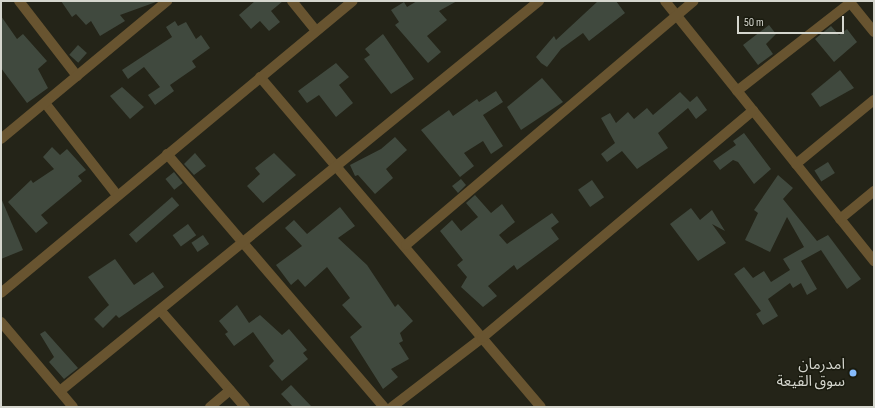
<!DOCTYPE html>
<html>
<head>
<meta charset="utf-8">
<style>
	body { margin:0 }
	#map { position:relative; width:875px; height:408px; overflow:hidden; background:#242418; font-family:"Sofia Sans Condensed","Noto Sans Arabic",sans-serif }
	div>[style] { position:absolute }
	.building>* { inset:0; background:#40493e; transform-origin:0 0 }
	.minor>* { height:10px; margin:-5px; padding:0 5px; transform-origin:5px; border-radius:5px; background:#685430 }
	.dots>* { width:11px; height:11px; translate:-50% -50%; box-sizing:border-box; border:2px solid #1a1b0f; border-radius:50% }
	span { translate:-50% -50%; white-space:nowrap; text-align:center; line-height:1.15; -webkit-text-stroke:3px #1a1b0f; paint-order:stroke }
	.poi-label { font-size:15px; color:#d5d6ce }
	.right { translate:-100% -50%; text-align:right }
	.frame { position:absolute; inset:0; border:2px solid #d5d6ce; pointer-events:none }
	.scale { position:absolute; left:737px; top:16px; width:107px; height:18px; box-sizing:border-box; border:2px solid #d5d6ce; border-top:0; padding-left:5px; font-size:12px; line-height:14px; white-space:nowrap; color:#d5d6ce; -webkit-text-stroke:3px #1a1b0f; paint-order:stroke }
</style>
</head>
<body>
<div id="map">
	<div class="building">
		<div style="clip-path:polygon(61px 1px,156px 1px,156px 2px,120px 15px,125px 21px,100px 36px,91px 21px,86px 25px,76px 14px,72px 17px)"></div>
		<div style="clip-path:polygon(255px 1px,283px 1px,271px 11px,280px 22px,269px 31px,260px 21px,251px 29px,239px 15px)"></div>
		<div style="clip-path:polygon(417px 1px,457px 1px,439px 11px,447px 20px,427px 36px,441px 52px,428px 63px,395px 25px,399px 22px,391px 10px,404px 2px,407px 7px)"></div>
		<div style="clip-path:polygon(598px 1px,616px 1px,625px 13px,589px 41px,583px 33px,561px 49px,547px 67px,541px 63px,536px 57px,554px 36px,556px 40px)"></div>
		<div style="clip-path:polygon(1px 16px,17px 39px,23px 34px,47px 61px,38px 69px,48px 88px,27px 103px,1px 68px)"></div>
		<div style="clip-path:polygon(175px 21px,178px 26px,186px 22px,196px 39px,201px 35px,210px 48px,192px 61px,196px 67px,170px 85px,174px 91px,155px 105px,148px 95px,160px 87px,144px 67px,128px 79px,122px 70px,172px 37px,166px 27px)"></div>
		<div style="clip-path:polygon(769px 25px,776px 34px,766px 44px,773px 54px,758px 65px,743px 45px)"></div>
		<div style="clip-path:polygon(831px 26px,839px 35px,847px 29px,857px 42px,834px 62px,815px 39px)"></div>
		<div style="clip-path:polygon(383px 34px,414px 79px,391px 94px,364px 59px,370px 55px,365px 49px)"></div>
		<div style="left:78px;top:45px;width:12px;height:13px;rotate:42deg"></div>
		<div style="clip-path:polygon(336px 63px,349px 77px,339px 85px,353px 103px,336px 117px,319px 95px,307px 103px,298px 91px)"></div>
		<div style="clip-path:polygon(840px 70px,854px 88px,820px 107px,811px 94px)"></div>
		<div style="clip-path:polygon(542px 78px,563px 102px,521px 130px,507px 107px)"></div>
		<div style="clip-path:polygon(122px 87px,144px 107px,130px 119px,110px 96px)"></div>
		<div style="clip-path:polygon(496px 91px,503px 102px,483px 115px,503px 146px,491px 154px,483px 141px,464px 153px,474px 166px,460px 177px,421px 130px,449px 110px,453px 116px,477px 99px,479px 102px)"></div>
		<div style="clip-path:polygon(680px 92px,690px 102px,697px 96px,707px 110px,696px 119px,688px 108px,658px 133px,668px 148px,637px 169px,622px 151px,607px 162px,601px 154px,615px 143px,601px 118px,610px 113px,616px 123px,628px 112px,634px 119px,647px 108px,653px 115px)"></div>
		<div style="clip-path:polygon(744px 133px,771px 169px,754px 184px,738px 162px,733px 160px,720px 170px,713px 161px,736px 145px,733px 141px)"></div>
		<div style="clip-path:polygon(395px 137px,407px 150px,386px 169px,393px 178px,375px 194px,358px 175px,355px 176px,350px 165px,381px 149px)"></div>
		<div style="clip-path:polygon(52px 147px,60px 155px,67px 149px,86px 170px,78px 176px,82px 181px,41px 215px,48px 223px,36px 233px,8px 202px,31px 180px,33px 183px,54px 169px,43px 157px)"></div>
		<div style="clip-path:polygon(195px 153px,206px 166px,194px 175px,184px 164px)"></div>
		<div style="clip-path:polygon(274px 153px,296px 175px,263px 203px,247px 186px,260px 174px,255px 168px)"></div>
		<div style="left:828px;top:162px;width:13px;height:16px;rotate:58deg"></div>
		<div style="left:174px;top:172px;width:14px;height:11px;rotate:51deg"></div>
		<div style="clip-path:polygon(778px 175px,793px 188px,783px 199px,817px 241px,828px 235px,861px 279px,847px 289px,821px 250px,801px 261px,817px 289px,807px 295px,801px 283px,793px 288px,790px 283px,768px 299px,778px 316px,763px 325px,756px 314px,761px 311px,734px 274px,744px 267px,753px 278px,764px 271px,771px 282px,790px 270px,783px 259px,804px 247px,787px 217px,770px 252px,745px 240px,758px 213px,754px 210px)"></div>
		<div style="clip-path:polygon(461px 179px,466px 185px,458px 193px,452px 186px)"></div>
		<div style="left:592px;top:180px;width:21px;height:17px;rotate:55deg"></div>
		<div style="clip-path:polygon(475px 195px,491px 213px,502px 204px,515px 222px,499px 235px,507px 244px,552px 213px,559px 222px,551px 228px,559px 239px,517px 270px,514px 265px,488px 286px,497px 296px,483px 307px,461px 287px,467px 277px,457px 265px,463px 260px,440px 231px,452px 220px,461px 231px,478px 217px,466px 203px)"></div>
		<div style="left:172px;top:197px;width:11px;height:57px;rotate:49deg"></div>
		<div style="clip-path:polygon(1px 198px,23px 250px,1px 259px)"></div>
		<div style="clip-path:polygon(340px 207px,355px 226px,338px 238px,367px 265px,395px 307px,398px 304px,413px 321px,400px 333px,403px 341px,399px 343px,409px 359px,391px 369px,398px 377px,383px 389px,350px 337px,362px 327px,342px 305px,350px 298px,327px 267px,305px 287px,298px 279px,291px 285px,276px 265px,302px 246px,285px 228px,294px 220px,307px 234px)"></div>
		<div style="clip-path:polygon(691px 208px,700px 220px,712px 210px,725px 231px,712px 224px,726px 243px,698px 261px,670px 224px)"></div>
		<div style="left:188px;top:224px;width:14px;height:19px;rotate:54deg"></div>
		<div style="left:203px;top:235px;width:11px;height:14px;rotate:56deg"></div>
		<div style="clip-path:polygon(115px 259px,134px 285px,153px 272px,164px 287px,119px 318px,116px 315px,103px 328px,94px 319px,109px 305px,88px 277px)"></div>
		<div style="clip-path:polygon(237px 305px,249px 323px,260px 315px,282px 335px,289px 329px,307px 350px,303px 353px,308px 359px,282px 381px,269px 366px,274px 361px,253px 332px,234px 346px,225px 334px,228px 332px,219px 321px)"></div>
		<div style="clip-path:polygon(45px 331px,78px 368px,64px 379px,49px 362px,54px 357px,40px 334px)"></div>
		<div style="clip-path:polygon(291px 385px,312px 407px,293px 407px,281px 394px)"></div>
	</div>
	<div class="minor">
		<div style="left:19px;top:1px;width:95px;rotate:52.3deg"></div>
		<div style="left:292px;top:1px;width:38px;rotate:51deg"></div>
		<div style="left:665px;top:1px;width:334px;rotate:51.2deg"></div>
		<div style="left:849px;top:1px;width:40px;rotate:51deg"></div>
		<div style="left:260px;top:77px;width:433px;rotate:49.6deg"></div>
		<div style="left:737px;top:91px;width:143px;rotate:-37.9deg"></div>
		<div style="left:45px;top:103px;width:117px;rotate:52deg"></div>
		<div style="left:1px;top:139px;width:216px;rotate:-39.7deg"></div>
		<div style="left:167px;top:154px;width:333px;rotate:49.4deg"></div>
		<div style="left:796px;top:164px;width:101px;rotate:-39.4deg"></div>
		<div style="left:840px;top:219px;width:44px;rotate:-39.5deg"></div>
		<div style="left:406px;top:245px;width:377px;rotate:-40.3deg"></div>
		<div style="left:1px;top:293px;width:457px;rotate:-39.7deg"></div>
		<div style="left:160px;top:310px;width:129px;rotate:48.8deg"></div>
		<div style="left:1px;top:322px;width:111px;rotate:49.7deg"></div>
		<div style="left:60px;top:391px;width:618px;rotate:-39.15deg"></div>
		<div style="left:210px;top:407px;width:26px;rotate:-40deg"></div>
		<div style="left:392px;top:407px;width:113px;rotate:-37.5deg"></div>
		<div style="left:482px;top:338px;width:354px;rotate:-40deg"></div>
	</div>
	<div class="dots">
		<div style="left:853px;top:373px;background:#86bbfb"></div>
	</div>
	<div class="poi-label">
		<span class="right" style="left:845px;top:373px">امدرمان<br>سوق القيعة</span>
	</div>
	<div class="frame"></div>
	<div class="scale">50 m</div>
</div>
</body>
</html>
